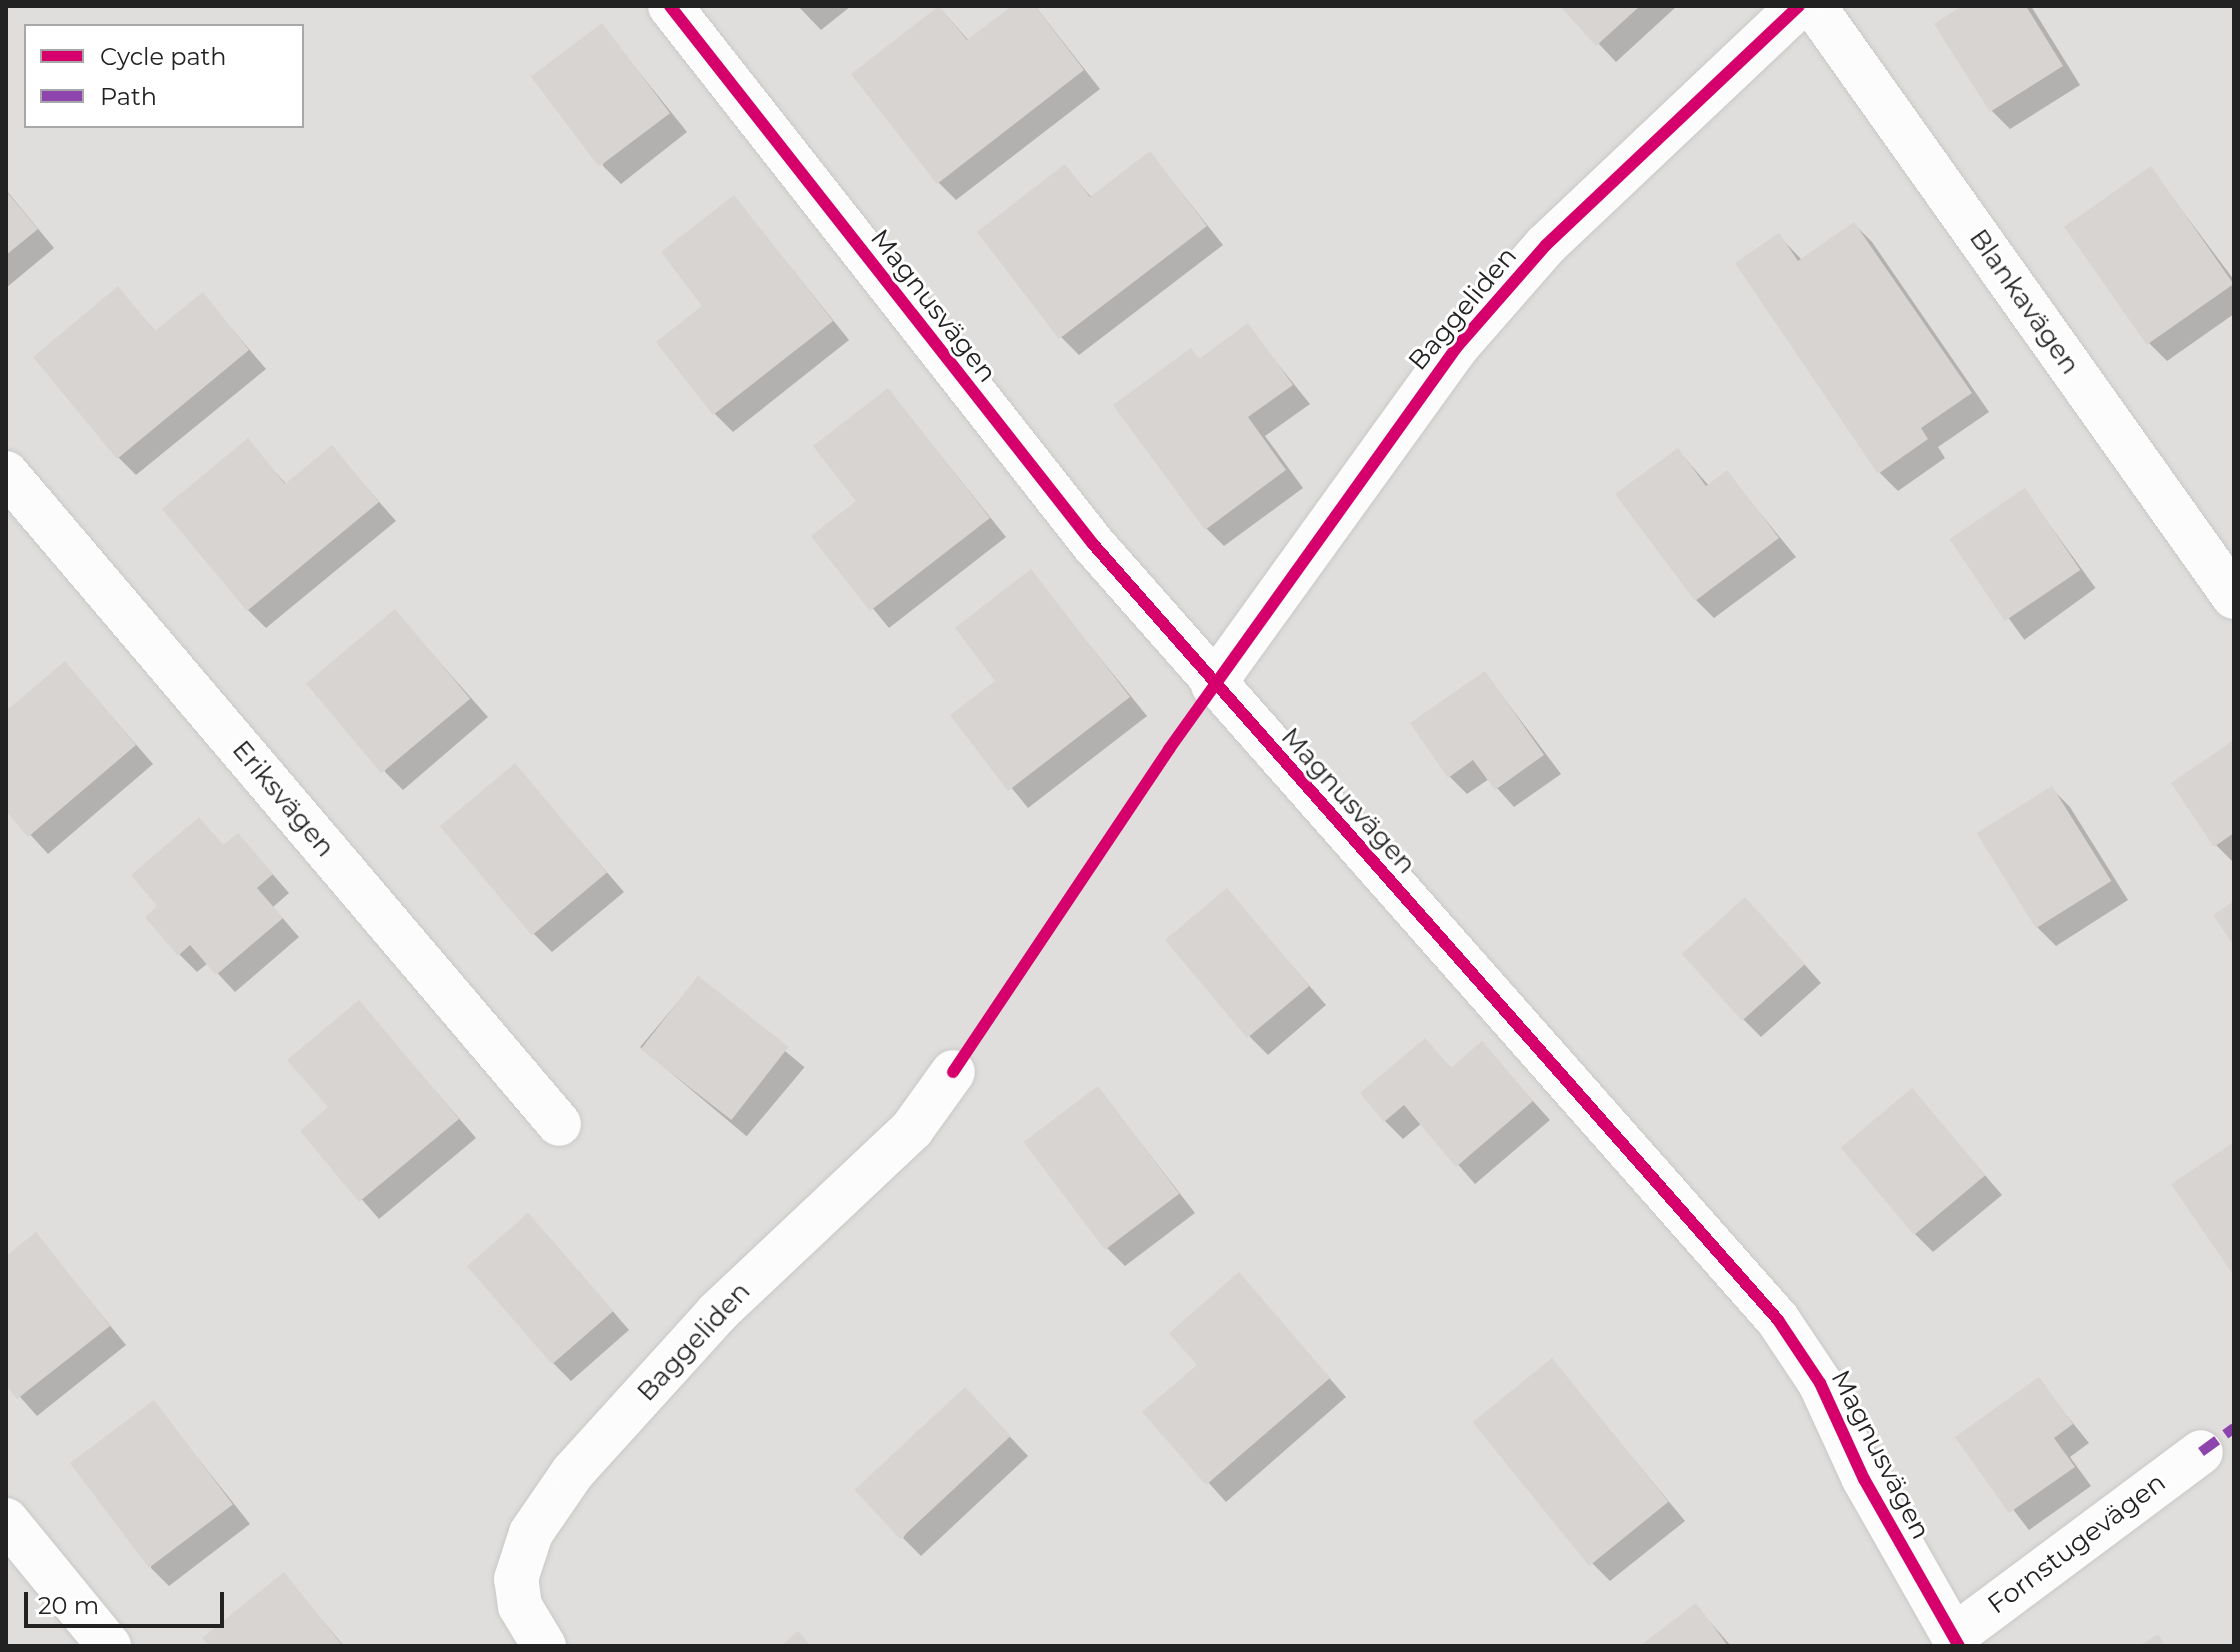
<!DOCTYPE html>
<html>
<head>
<meta charset="utf-8">
<style>
	body { margin:0 }
	#map { position:relative; width:2240px; height:1652px; overflow:hidden; background:#f0eeeb; font-family:Montserrat,sans-serif }
	div>[style] { position:absolute }
	.residential>* { inset:0; background:#dfdedc }
	.shadow>* { inset:0; background:#0003; transform-origin:0 0 }
	.building>* { inset:0; background:#d7d4d2; transform-origin:0 0 }
	.roads { filter:drop-shadow(0 0 2px #c9c8c7) drop-shadow(0 0 2px #c9c8c7) }
	.street>* { height:44px; margin:-22px; padding:0 22px; transform-origin:22px; border-radius:22px; background:#fdfcfc }
	.quiet>* { height:10px; margin-top:-5px; transform-origin:0; background:repeating-linear-gradient(90deg,#8e44ad 0 20px,transparent 0 30px) }
	.cycleway>* { height:12px; margin:-6px; padding:0 6px; transform-origin:6px; border-radius:6px; background:#d6006c }
	span { translate:-50% -50%; white-space:nowrap; text-align:center; line-height:1.15; -webkit-text-stroke:6px #fff; paint-order:stroke }
	.street-label { font-size:26px; color:#222 }
	.frame { position:absolute; inset:0; border:8px solid #222; pointer-events:none }
	.legend { position:absolute; left:24px; top:24px; width:280px; height:104px; box-sizing:border-box; background:#fff; border:2px solid #a7a7a7; margin:0; padding:10px 14px; list-style:none; font-size:24px; color:#222 }
	.legend li { display:flex; align-items:center; gap:16px; height:40px }
	.legend b { width:40px; border:2px solid #a7a7a7 }
	.scale { position:absolute; left:24px; top:1592px; width:200px; height:36px; box-sizing:border-box; border:4px solid #222; border-top:0; padding-left:10px; font-size:24px; line-height:28px; white-space:nowrap; color:#222; -webkit-text-stroke:6px #fff; paint-order:stroke }
</style>
</head>
<body>
<div id="map">
	<div class="residential">
		<div style="clip-path:polygon(evenodd,6px 6px,2234px 6px,2234px 1646px,6px 1646px,6px 6px,26px 26px,302px 26px,302px 126px,26px 126px,26px 26px)"></div>
	</div>
	<div class="shadow">
		<div style="clip-path:polygon(798px 6px,851px 6px,821px 30px)"></div>
		<div style="clip-path:polygon(1015px 6px,1035px 6px,1100px 89px,956px 200px,938px 182px,940px 8px,969px 41px)"></div>
		<div style="clip-path:polygon(1563px 6px,1677px 6px,1616px 62px)"></div>
		<div style="clip-path:polygon(1966px 6px,2031px 6px,2080px 85px,2010px 129px,1992px 111px)"></div>
		<div style="clip-path:polygon(602px 26px,687px 132px,621px 184px,603px 166px)"></div>
		<div style="clip-path:polygon(1150px 153px,1223px 245px,1079px 355px,1061px 337px,1065px 167px,1092px 198px)"></div>
		<div style="clip-path:polygon(2151px 169px,2234px 280px,2234px 314px,2167px 361px,2149px 343px)"></div>
		<div style="clip-path:polygon(6px 190px,54px 248px,6px 288px)"></div>
		<div style="clip-path:polygon(734px 197px,849px 340px,733px 432px,715px 414px)"></div>
		<div style="clip-path:polygon(1854px 224px,1872px 242px,1989px 412px,1938px 447px,1945px 458px,1898px 491px,1880px 473px,1737px 264px,1779px 236px,1802px 260px)"></div>
		<div style="clip-path:polygon(118px 289px,157px 333px,203px 295px,266px 369px,136px 475px,118px 457px)"></div>
		<div style="clip-path:polygon(1247px 326px,1310px 404px,1265px 436px,1303px 488px,1224px 546px,1206px 528px,1190px 350px,1200px 360px)"></div>
		<div style="clip-path:polygon(888px 390px,1006px 537px,889px 628px,813px 536px,858px 501px)"></div>
		<div style="clip-path:polygon(247px 441px,287px 485px,332px 448px,396px 521px,266px 628px,248px 610px)"></div>
		<div style="clip-path:polygon(1678px 450px,1709px 486px,1727px 473px,1796px 557px,1714px 618px,1696px 600px)"></div>
		<div style="left:2025px;top:491px;width:120px;height:88px;rotate:54deg"></div>
		<div style="clip-path:polygon(1030px 572px,1147px 716px,1028px 808px,953px 716px,998px 681px)"></div>
		<div style="clip-path:polygon(395px 612px,488px 717px,403px 790px,385px 772px)"></div>
		<div style="clip-path:polygon(65px 663px,153px 764px,48px 854px,6px 808px,6px 713px)"></div>
		<div style="clip-path:polygon(1485px 673px,1561px 774px,1514px 807px,1489px 779px,1467px 794px,1449px 776px)"></div>
		<div style="clip-path:polygon(2234px 743px,2234px 863px,2216px 845px)"></div>
		<div style="clip-path:polygon(515px 766px,624px 892px,552px 952px,534px 934px)"></div>
		<div style="clip-path:polygon(2052px 789px,2070px 807px,2128px 900px,2056px 946px,2038px 928px,1979px 835px)"></div>
		<div style="clip-path:polygon(225px 847px,255px 854px,289px 893px,273px 907px,299px 937px,235px 992px,208px 963px,197px 972px,179px 954px)"></div>
		<div style="clip-path:polygon(1227px 891px,1326px 1005px,1268px 1055px,1250px 1037px)"></div>
		<div style="clip-path:polygon(1763px 918px,1821px 983px,1761px 1037px,1743px 1019px)"></div>
		<div style="left:698px;top:978px;width:139px;height:90px;rotate:40deg"></div>
		<div style="clip-path:polygon(359px 1003px,476px 1138px,379px 1219px,302px 1131px,331px 1107px)"></div>
		<div style="clip-path:polygon(1425px 1040px,1452px 1069px,1482px 1044px,1550px 1120px,1475px 1184px,1422px 1123px,1403px 1139px,1385px 1121px)"></div>
		<div style="clip-path:polygon(1098px 1088px,1195px 1213px,1125px 1266px,1107px 1248px)"></div>
		<div style="clip-path:polygon(1912px 1090px,2002px 1195px,1933px 1252px,1915px 1234px)"></div>
		<div style="clip-path:polygon(546px 1234px,629px 1330px,571px 1381px,553px 1363px)"></div>
		<div style="clip-path:polygon(36px 1235px,126px 1345px,37px 1416px,6px 1381px,6px 1258px)"></div>
		<div style="clip-path:polygon(1239px 1275px,1346px 1397px,1226px 1502px,1145px 1412px,1200px 1365px)"></div>
		<div style="clip-path:polygon(1552px 1361px,1685px 1521px,1610px 1581px,1592px 1563px)"></div>
		<div style="clip-path:polygon(2038px 1380px,2089px 1443px,2070px 1457px,2091px 1486px,2029px 1530px,1958px 1438px)"></div>
		<div style="clip-path:polygon(153px 1402px,250px 1524px,169px 1586px,151px 1568px)"></div>
		<div style="clip-path:polygon(983px 1408px,1028px 1456px,921px 1556px,903px 1538px)"></div>
		<div style="clip-path:polygon(284px 1575px,344px 1646px,212px 1646px)"></div>
		<div style="clip-path:polygon(1696px 1606px,1731px 1646px,1643px 1646px)"></div>
	</div>
	<div class="building">
		<div style="clip-path:polygon(939px 6px,967px 40px,1012px 6px,1035px 6px,1084px 70px,937px 184px,851px 74px)"></div>
		<div style="clip-path:polygon(1560px 6px,1640px 6px,1596px 46px)"></div>
		<div style="clip-path:polygon(1962px 6px,2026px 6px,2063px 66px,1990px 112px,1934px 24px)"></div>
		<div style="left:602px;top:23px;width:113px;height:89px;rotate:53deg"></div>
		<div style="clip-path:polygon(1150px 151px,1207px 226px,1059px 339px,977px 232px,1065px 164px,1090px 197px)"></div>
		<div style="left:2151px;top:166px;width:144px;height:106px;rotate:55deg"></div>
		<div style="clip-path:polygon(6px 191px,38px 229px,6px 255px)"></div>
		<div style="clip-path:polygon(734px 195px,833px 321px,713px 415px,656px 342px,702px 306px,661px 252px)"></div>
		<div style="clip-path:polygon(1854px 222px,1972px 393px,1921px 428px,1928px 439px,1878px 474px,1735px 263px,1779px 233px,1798px 261px)"></div>
		<div style="clip-path:polygon(118px 286px,155px 331px,203px 292px,249px 350px,117px 459px,33px 357px)"></div>
		<div style="clip-path:polygon(1248px 323px,1293px 385px,1248px 417px,1286px 470px,1205px 530px,1113px 405px,1191px 348px,1199px 359px)"></div>
		<div style="clip-path:polygon(888px 388px,990px 518px,870px 611px,811px 536px,856px 501px,813px 446px)"></div>
		<div style="clip-path:polygon(248px 438px,285px 484px,332px 445px,379px 502px,247px 611px,162px 509px)"></div>
		<div style="clip-path:polygon(1678px 448px,1706px 486px,1727px 470px,1779px 538px,1695px 601px,1615px 494px)"></div>
		<div style="left:2025px;top:488px;width:99px;height:91px;rotate:56deg"></div>
		<div style="clip-path:polygon(1031px 569px,1130px 697px,1008px 791px,950px 715px,995px 681px,955px 628px)"></div>
		<div style="left:395px;top:609px;width:117px;height:116px;rotate:50deg"></div>
		<div style="clip-path:polygon(65px 661px,136px 745px,28px 837px,6px 811px,6px 711px)"></div>
		<div style="clip-path:polygon(1485px 671px,1544px 755px,1495px 790px,1473px 760px,1448px 778px,1410px 723px)"></div>
		<div style="clip-path:polygon(2234px 740px,2234px 833px,2214px 847px,2171px 783px)"></div>
		<div style="left:515px;top:763px;width:143px;height:98px;rotate:50deg"></div>
		<div style="left:2052px;top:786px;width:112px;height:89px;rotate:58deg"></div>
		<div style="clip-path:polygon(199px 817px,223px 845px,238px 833px,273px 874px,257px 888px,283px 918px,216px 975px,190px 945px,178px 956px,145px 917px,157px 906px,131px 875px)"></div>
		<div style="left:1227px;top:888px;width:128px;height:81px;rotate:50deg"></div>
		<div style="left:1745px;top:897px;width:90px;height:85px;rotate:48deg"></div>
		<div style="clip-path:polygon(2234px 901px,2234px 946px,2213px 915px)"></div>
		<div style="left:698px;top:976px;width:115px;height:93px;rotate:38deg"></div>
		<div style="clip-path:polygon(359px 1000px,459px 1119px,359px 1202px,300px 1131px,328px 1107px,287px 1060px)"></div>
		<div style="clip-path:polygon(1425px 1038px,1451px 1068px,1482px 1041px,1533px 1101px,1456px 1167px,1404px 1105px,1384px 1122px,1360px 1093px)"></div>
		<div style="left:1098px;top:1086px;width:135px;height:93px;rotate:53deg"></div>
		<div style="left:1912px;top:1088px;width:114px;height:93px;rotate:50deg"></div>
		<div style="clip-path:polygon(2234px 1142px,2234px 1272px,2232px 1273px,2171px 1184px)"></div>
		<div style="left:528px;top:1213px;width:130px;height:81px;rotate:49deg"></div>
		<div style="clip-path:polygon(36px 1232px,110px 1326px,17px 1399px,6px 1385px,6px 1256px)"></div>
		<div style="clip-path:polygon(1239px 1272px,1330px 1378px,1206px 1485px,1142px 1412px,1197px 1365px,1169px 1333px)"></div>
		<div style="left:1552px;top:1358px;width:185px;height:102px;rotate:51deg"></div>
		<div style="clip-path:polygon(2039px 1377px,2073px 1424px,2054px 1438px,2075px 1467px,2009px 1513px,1955px 1437px)"></div>
		<div style="left:965px;top:1387px;width:67px;height:151px;rotate:47deg"></div>
		<div style="left:154px;top:1400px;width:131px;height:105px;rotate:53deg"></div>
		<div style="clip-path:polygon(284px 1572px,343px 1646px,209px 1646px,202px 1638px)"></div>
		<div style="clip-path:polygon(1696px 1603px,1728px 1646px,1640px 1646px)"></div>
		<div style="clip-path:polygon(798px 1631px,811px 1646px,781px 1646px)"></div>
		<div style="clip-path:polygon(2158px 1634px,2165px 1646px,2139px 1646px)"></div>
	</div>
	<div class="roads">
		<div class="street">
			<div style="left:670px;top:6px;width:684px;rotate:51.82deg"></div>
			<div style="left:1093px;top:544px;width:1035px;rotate:48.56deg"></div>
			<div style="left:1778px;top:1320px;width:76px;rotate:56.3deg"></div>
			<div style="left:1820px;top:1383px;width:106px;rotate:65.4deg"></div>
			<div style="left:1864px;top:1479px;width:192px;rotate:60.4deg"></div>
			<div style="left:1814px;top:6px;width:725px;rotate:54.6deg"></div>
			<div style="left:6px;top:473px;width:854px;rotate:49.65deg"></div>
			<div style="left:1213px;top:685px;width:414px;rotate:-54.2deg"></div>
			<div style="left:1455px;top:349px;width:138px;rotate:-48.8deg"></div>
			<div style="left:1546px;top:245px;width:348px;rotate:-43.4deg"></div>
			<div style="left:6px;top:1520px;width:163px;rotate:50.7deg"></div>
			<div style="left:1953px;top:1637px;width:309px;rotate:-36.7deg"></div>
			<div style="left:544px;top:1646px;width:47px;rotate:-121deg"></div>
			<div style="left:520px;top:1606px;width:27px;rotate:-98deg"></div>
			<div style="left:516px;top:1579px;width:48px;rotate:-71.9deg"></div>
			<div style="left:531px;top:1533px;width:74px;rotate:-55.5deg"></div>
			<div style="left:573px;top:1472px;width:215px;rotate:-47.8deg"></div>
			<div style="left:717px;top:1313px;width:268px;rotate:-43.3deg"></div>
			<div style="left:912px;top:1129px;width:70px;rotate:-54.3deg"></div>
		</div>
	</div>
	<div class="quiet">
		<div style="left:2201px;top:1452px;width:41px;rotate:-36deg"></div>
	</div>
	<div class="cycleway">
		<div style="left:670px;top:6px;width:684px;rotate:51.82deg"></div>
		<div style="left:1093px;top:544px;width:1035px;rotate:48.56deg"></div>
		<div style="left:1778px;top:1320px;width:76px;rotate:56.3deg"></div>
		<div style="left:1820px;top:1383px;width:106px;rotate:65.4deg"></div>
		<div style="left:1864px;top:1479px;width:192px;rotate:60.4deg"></div>
		<div style="left:953px;top:1072px;width:389px;rotate:-56.2deg"></div>
		<div style="left:1169px;top:749px;width:492px;rotate:-54.4deg"></div>
		<div style="left:1455px;top:349px;width:138px;rotate:-48.8deg"></div>
		<div style="left:1546px;top:245px;width:348px;rotate:-43.4deg"></div>
	</div>
	<div class="street-label">
		<span style="left:2024px;top:302px;rotate:55deg">Blankavägen</span>
		<span style="left:933px;top:306px;rotate:52deg">Magnusvägen</span>
		<span style="left:1463px;top:309px;rotate:-50deg">Baggeliden</span>
		<span style="left:283px;top:799px;rotate:50deg">Eriksvägen</span>
		<span style="left:1348px;top:801px;rotate:48deg">Magnusvägen</span>
		<span style="left:694px;top:1342px;rotate:-47deg">Baggeliden</span>
		<span style="left:1880px;top:1455px;rotate:63deg">Magnusvägen</span>
		<span style="left:2077px;top:1544px;rotate:-37deg">Fornstugevägen</span>
	</div>
	<div class="frame"></div>
	<ul class="legend">
	<li><b style="height:10px;background:#d6006c"></b>Cycle path</li>
	<li><b style="height:10px;background:#8e44ad"></b>Path</li>
	</ul>
	<div class="scale">20 m</div>
</div>
</body>
</html>
